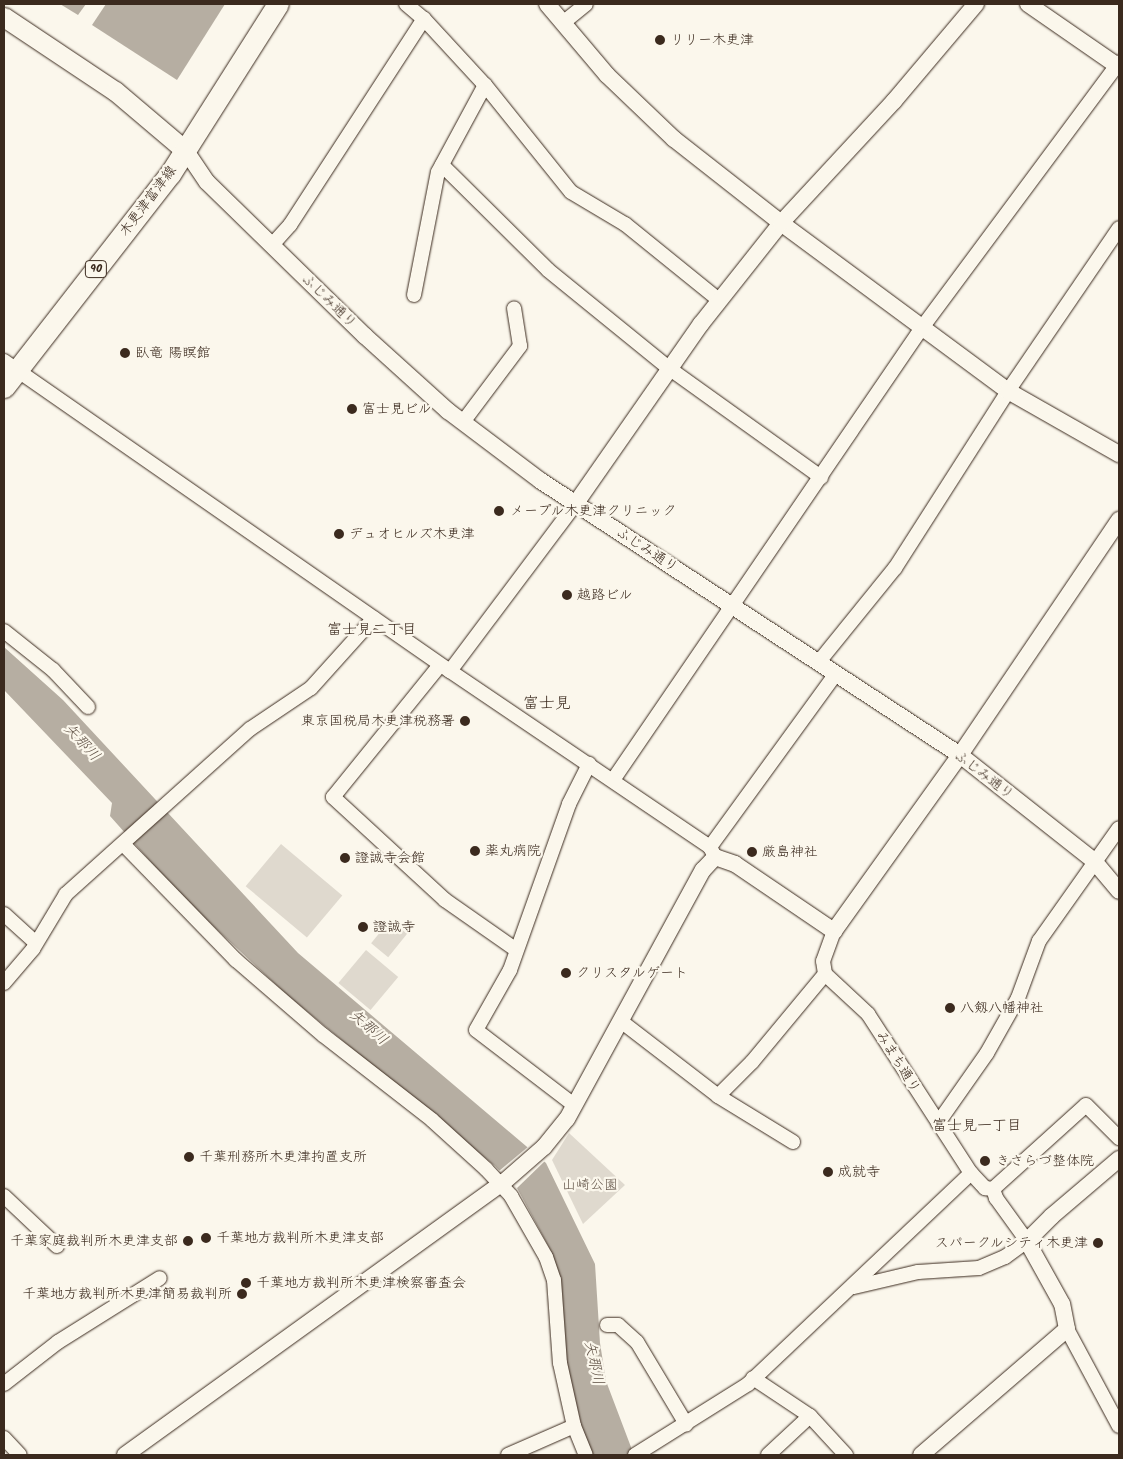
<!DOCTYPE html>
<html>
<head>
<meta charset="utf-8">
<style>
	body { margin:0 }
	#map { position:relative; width:1123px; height:1459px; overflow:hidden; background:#fbf7ec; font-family:Kalam,"Klee One",sans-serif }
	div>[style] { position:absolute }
	.green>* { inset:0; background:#dfd9ce; transform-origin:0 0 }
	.water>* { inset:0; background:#b6aea2 }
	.pier>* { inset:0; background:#fbf7ec }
	.roads { filter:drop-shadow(0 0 1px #3b2a1e) drop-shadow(0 0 1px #3b2a1e) }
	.minor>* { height:14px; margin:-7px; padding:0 7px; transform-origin:7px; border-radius:7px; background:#fbf7ec }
	.tertiary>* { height:16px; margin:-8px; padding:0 8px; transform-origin:8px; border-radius:8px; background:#fbf7ec }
	.secondary>* { height:19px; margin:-9.5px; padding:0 9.5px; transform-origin:9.5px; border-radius:9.5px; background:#fbf7ec }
	.primary>* { height:21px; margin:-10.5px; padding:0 10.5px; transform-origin:10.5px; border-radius:10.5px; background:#fbf7ec }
	.dots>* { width:14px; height:14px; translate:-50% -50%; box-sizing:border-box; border:2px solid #fbf7ec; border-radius:50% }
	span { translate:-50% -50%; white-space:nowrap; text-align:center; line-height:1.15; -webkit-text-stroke:4.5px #fbf7ec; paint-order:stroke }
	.shield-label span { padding:1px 4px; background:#fbf7ec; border:1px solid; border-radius:4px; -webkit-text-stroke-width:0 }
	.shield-label { font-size:12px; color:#3b2a1e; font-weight:700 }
	.poi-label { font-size:14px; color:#3b2a1e }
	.left { translate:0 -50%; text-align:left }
	.right { translate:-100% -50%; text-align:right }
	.street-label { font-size:14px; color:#3b2a1e }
	.park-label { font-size:14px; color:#64564a }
	.neighbourhood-label { font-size:15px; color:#3b2a1e }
	.water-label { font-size:15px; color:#605246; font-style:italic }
	.quarter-label { font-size:16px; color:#3b2a1e }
	.frame { position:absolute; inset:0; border:5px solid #3b2a1e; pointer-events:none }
</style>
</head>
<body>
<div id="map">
	<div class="green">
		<div style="left:281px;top:844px;width:80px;height:55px;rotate:40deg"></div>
		<div style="left:390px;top:920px;width:22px;height:30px;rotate:39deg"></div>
		<div style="left:366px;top:950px;width:42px;height:43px;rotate:40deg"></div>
		<div style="clip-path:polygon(569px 1133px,625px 1185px,583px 1224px,552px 1160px)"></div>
	</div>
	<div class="water">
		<div style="clip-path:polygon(60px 4px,86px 4px,78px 15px)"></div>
		<div style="clip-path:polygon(106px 4px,225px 4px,177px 80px,92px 25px)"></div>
		<div style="clip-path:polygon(4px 647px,63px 700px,298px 953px,546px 1163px,595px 1264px,600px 1343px,606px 1381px,634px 1455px,592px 1455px,582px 1428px,566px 1361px,560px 1280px,552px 1253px,517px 1188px,495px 1166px,287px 995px,182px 897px,110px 816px,112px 803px,4px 690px)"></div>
	</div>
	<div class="pier">
		<div style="clip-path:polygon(529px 1146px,546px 1160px,516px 1189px,499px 1171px)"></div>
	</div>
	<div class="roads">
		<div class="minor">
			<div style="left:406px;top:4px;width:23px;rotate:40deg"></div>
			<div style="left:424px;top:19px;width:90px;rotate:47.3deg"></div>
			<div style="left:485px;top:85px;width:137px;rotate:51.2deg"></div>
			<div style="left:571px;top:192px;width:63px;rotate:30.7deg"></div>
			<div style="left:625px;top:224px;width:121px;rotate:39deg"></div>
			<div style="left:564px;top:22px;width:28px;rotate:-39deg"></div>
			<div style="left:442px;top:165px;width:149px;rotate:44.7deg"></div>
			<div style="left:548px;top:270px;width:157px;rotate:39.1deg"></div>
			<div style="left:670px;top:369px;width:186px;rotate:35.6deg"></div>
			<div style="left:272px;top:245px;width:27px;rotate:-48deg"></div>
			<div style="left:290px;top:225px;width:246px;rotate:-57deg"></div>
			<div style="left:414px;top:295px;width:125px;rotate:-79deg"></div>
			<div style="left:438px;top:172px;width:99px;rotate:-61.6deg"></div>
			<div style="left:4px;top:361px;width:543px;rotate:34.8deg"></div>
			<div style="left:450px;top:671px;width:314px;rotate:34.1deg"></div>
			<div style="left:710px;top:847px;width:11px;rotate:63deg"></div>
			<div style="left:463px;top:422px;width:95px;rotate:-53.1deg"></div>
			<div style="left:520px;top:346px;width:38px;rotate:-99deg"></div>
			<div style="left:4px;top:631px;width:63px;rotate:38.5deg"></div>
			<div style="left:53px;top:670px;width:51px;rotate:46.6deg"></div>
			<div style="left:818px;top:663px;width:122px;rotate:-51deg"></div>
			<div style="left:895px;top:568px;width:210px;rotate:-57.4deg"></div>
			<div style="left:1008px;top:391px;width:197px;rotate:-55.7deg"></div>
			<div style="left:440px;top:665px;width:170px;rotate:129deg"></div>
			<div style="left:333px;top:797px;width:152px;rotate:42.6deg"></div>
			<div style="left:445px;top:900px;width:85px;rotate:35deg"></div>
			<div style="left:450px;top:671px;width:210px;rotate:-53.1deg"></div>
			<div style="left:613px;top:780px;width:546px;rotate:-55.67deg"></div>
			<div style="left:921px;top:329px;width:332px;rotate:-53.4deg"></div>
			<div style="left:123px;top:844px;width:162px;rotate:45.8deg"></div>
			<div style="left:236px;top:960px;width:115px;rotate:40.8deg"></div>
			<div style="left:323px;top:1035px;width:138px;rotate:37.9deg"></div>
			<div style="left:432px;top:1120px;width:73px;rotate:42.2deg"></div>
			<div style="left:486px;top:1169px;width:37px;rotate:47deg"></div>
			<div style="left:511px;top:1196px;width:70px;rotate:60.2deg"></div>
			<div style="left:546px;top:1257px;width:24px;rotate:71deg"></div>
			<div style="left:554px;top:1280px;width:83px;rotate:85.9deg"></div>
			<div style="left:560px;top:1363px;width:65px;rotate:77.5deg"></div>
			<div style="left:574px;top:1426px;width:31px;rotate:68deg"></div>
			<div style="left:710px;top:847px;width:213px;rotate:-54deg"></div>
			<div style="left:4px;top:914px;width:43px;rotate:42.2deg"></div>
			<div style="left:834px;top:931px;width:32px;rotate:110deg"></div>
			<div style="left:823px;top:961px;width:13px;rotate:81deg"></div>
			<div style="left:825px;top:974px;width:59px;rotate:42.9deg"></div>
			<div style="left:868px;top:1014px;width:189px;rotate:57.1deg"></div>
			<div style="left:971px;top:1173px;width:21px;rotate:47deg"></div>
			<div style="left:985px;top:1188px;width:8px;rotate:7deg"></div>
			<div style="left:4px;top:983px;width:45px;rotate:-49.5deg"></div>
			<div style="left:33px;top:949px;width:64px;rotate:-59deg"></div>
			<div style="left:66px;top:894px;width:247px;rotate:-41.9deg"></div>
			<div style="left:250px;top:729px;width:73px;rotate:-33.9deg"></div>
			<div style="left:311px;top:688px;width:94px;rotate:-48deg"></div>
			<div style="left:622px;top:1022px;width:121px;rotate:37.6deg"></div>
			<div style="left:718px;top:1096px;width:88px;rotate:31.5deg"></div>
			<div style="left:718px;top:1096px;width:48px;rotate:-45deg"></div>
			<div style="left:752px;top:1062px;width:114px;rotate:-50.3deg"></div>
			<div style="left:574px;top:1105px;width:123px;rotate:-142.6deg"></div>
			<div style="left:476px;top:1030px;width:69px;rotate:-60.5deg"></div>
			<div style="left:510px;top:970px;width:176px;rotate:-70.4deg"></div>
			<div style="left:569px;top:804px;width:45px;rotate:-63.4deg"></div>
			<div style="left:938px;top:1123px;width:85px;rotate:-55deg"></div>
			<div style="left:987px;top:1053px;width:63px;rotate:-60.6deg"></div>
			<div style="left:1018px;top:998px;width:61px;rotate:-69.8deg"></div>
			<div style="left:1039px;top:941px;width:138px;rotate:-54.7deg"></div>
			<div style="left:993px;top:1189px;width:125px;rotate:-42.1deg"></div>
			<div style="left:1086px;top:1105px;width:47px;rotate:45deg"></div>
			<div style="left:4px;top:1196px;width:73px;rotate:43.3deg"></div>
			<div style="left:854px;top:1287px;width:66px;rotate:-13.2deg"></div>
			<div style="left:918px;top:1272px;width:61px;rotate:-3.8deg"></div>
			<div style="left:979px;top:1268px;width:28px;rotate:-23deg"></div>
			<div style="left:1005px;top:1257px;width:27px;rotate:-36deg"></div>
			<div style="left:1027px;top:1241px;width:53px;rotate:-125.8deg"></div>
			<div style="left:996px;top:1198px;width:9px;rotate:-108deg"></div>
			<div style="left:607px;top:1325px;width:11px"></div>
			<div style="left:618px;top:1325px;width:25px;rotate:42deg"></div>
			<div style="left:637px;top:1342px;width:96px;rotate:59.1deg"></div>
			<div style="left:1067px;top:1329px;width:110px;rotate:61.8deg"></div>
			<div style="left:753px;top:1378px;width:69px;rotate:33.7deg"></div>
			<div style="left:810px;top:1416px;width:53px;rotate:47.3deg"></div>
			<div style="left:4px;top:1384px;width:68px;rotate:-37.9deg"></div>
			<div style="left:58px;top:1342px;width:120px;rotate:-32.1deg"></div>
			<div style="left:4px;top:1438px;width:23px;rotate:47deg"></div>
			<div style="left:508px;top:1455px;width:72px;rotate:-23.7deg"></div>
			<div style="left:635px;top:1455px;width:133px;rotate:-32.1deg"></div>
			<div style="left:748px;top:1384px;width:307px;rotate:-43.4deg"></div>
			<div style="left:768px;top:1455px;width:57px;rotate:-42.9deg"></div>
		</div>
		<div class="tertiary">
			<div style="left:547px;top:4px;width:93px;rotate:49.8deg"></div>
			<div style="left:607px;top:75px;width:93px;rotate:43.7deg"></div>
			<div style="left:674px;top:139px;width:136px;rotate:38.1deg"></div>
			<div style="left:781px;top:223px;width:282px;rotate:36.5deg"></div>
			<div style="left:1008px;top:391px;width:128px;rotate:29.6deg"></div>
			<div style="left:1028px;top:4px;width:111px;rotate:34.7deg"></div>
			<div style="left:186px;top:151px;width:37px;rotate:56deg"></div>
			<div style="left:207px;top:182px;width:221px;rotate:44.3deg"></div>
			<div style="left:365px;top:336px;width:112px;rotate:42.1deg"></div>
			<div style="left:448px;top:411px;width:116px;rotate:37deg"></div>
			<div style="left:541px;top:481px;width:501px;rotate:33.18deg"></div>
			<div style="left:960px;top:755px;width:171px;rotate:38.3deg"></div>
			<div style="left:1094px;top:861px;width:39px;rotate:50deg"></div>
			<div style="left:576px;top:503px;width:218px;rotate:-55.1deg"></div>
			<div style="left:701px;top:324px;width:129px;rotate:-51.6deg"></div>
			<div style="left:781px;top:223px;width:166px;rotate:-47.2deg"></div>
			<div style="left:894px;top:101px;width:127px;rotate:-49.8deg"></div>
			<div style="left:125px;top:1455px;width:468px;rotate:-35.8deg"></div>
			<div style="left:505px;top:1181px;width:52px;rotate:-41.1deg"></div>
			<div style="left:544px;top:1147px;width:36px;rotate:-51deg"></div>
			<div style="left:567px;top:1119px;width:284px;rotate:-61.4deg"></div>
			<div style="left:703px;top:870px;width:18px;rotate:-47deg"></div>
			<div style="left:715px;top:857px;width:21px;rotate:19deg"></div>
			<div style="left:735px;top:864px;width:120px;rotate:34.1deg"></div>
			<div style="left:834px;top:931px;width:216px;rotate:-54.4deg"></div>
			<div style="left:960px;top:755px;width:284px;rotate:-55.9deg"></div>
			<div style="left:921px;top:1455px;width:193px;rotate:-40.8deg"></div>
			<div style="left:1067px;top:1329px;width:25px;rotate:-101deg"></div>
			<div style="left:1062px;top:1304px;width:72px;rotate:-119.1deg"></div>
			<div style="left:1027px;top:1241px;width:35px;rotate:-45deg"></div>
			<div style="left:1052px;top:1216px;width:88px;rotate:-40.4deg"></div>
		</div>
		<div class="secondary">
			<div style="left:4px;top:17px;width:133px;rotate:33.7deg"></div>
			<div style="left:115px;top:91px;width:93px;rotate:40.2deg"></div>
		</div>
		<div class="primary">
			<div style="left:4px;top:387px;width:270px;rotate:-52.1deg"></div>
			<div style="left:170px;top:174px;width:201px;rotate:-57.6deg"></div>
		</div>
	</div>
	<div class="dots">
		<div style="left:660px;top:40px;background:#3b2a1e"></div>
		<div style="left:125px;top:353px;background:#3b2a1e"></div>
		<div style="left:352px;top:409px;background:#3b2a1e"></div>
		<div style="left:499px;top:511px;background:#3b2a1e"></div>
		<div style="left:339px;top:534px;background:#3b2a1e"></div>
		<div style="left:567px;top:595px;background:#3b2a1e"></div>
		<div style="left:465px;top:721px;background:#3b2a1e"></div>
		<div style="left:475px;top:851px;background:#3b2a1e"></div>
		<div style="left:752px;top:852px;background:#3b2a1e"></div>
		<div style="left:345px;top:858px;background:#3b2a1e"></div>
		<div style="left:363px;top:927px;background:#3b2a1e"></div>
		<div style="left:566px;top:973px;background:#3b2a1e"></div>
		<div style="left:950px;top:1008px;background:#3b2a1e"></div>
		<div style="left:189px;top:1157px;background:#3b2a1e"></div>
		<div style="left:985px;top:1161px;background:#3b2a1e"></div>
		<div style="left:828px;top:1172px;background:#3b2a1e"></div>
		<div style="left:206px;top:1238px;background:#3b2a1e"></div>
		<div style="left:188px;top:1241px;background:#3b2a1e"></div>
		<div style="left:1098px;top:1243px;background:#3b2a1e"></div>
		<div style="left:246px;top:1283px;background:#3b2a1e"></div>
		<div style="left:242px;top:1294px;background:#3b2a1e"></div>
	</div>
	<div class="shield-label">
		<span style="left:96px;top:269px">90</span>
	</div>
	<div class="poi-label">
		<span class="left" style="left:670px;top:40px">リリー木更津</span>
		<span class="left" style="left:135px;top:353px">臥竜 陽瞑館</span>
		<span class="left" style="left:362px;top:409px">富士見ビル</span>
		<span class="left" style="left:510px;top:511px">メープル木更津クリニック</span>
		<span class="left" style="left:349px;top:534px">デュオヒルズ木更津</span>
		<span class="left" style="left:577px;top:595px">越路ビル</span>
		<span class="right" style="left:455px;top:721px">東京国税局木更津税務署</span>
		<span class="left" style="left:485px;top:851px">薬丸病院</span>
		<span class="left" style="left:762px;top:852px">厳島神社</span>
		<span class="left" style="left:355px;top:858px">證誠寺会館</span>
		<span class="left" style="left:373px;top:927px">證誠寺</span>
		<span class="left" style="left:576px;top:973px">クリスタルゲート</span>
		<span class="left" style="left:960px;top:1008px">八剱八幡神社</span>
		<span class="left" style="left:199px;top:1157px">千葉刑務所木更津拘置支所</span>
		<span class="left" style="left:996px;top:1161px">きさらづ整体院</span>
		<span class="left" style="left:838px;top:1172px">成就寺</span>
		<span class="left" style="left:216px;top:1238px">千葉地方裁判所木更津支部</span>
		<span class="right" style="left:178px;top:1241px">千葉家庭裁判所木更津支部</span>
		<span class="right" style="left:1088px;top:1243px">スパークルシティ木更津</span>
		<span class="left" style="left:256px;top:1283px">千葉地方裁判所木更津検察審査会</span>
		<span class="right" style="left:232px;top:1294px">千葉地方裁判所木更津簡易裁判所</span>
	</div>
	<div class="street-label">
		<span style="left:148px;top:201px;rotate:-53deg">木更津富津線</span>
		<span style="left:329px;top:301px;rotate:44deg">ふじみ通り</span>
		<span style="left:647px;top:550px;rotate:33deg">ふじみ通り</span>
		<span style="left:984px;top:775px;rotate:37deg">ふじみ通り</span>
		<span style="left:898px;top:1062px;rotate:58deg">みまち通り</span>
	</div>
	<div class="park-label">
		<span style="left:590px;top:1185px">山崎公園</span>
	</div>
	<div class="neighbourhood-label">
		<span style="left:372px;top:631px">富士見二丁目</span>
		<span style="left:977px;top:1127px">富士見一丁目</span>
	</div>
	<div class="water-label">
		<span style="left:81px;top:743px;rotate:47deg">矢那川</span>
		<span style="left:368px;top:1028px;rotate:41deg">矢那川</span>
		<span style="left:593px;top:1363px;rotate:78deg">矢那川</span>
	</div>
	<div class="quarter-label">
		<span style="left:547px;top:704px">富士見</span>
	</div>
	<div class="frame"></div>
</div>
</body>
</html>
